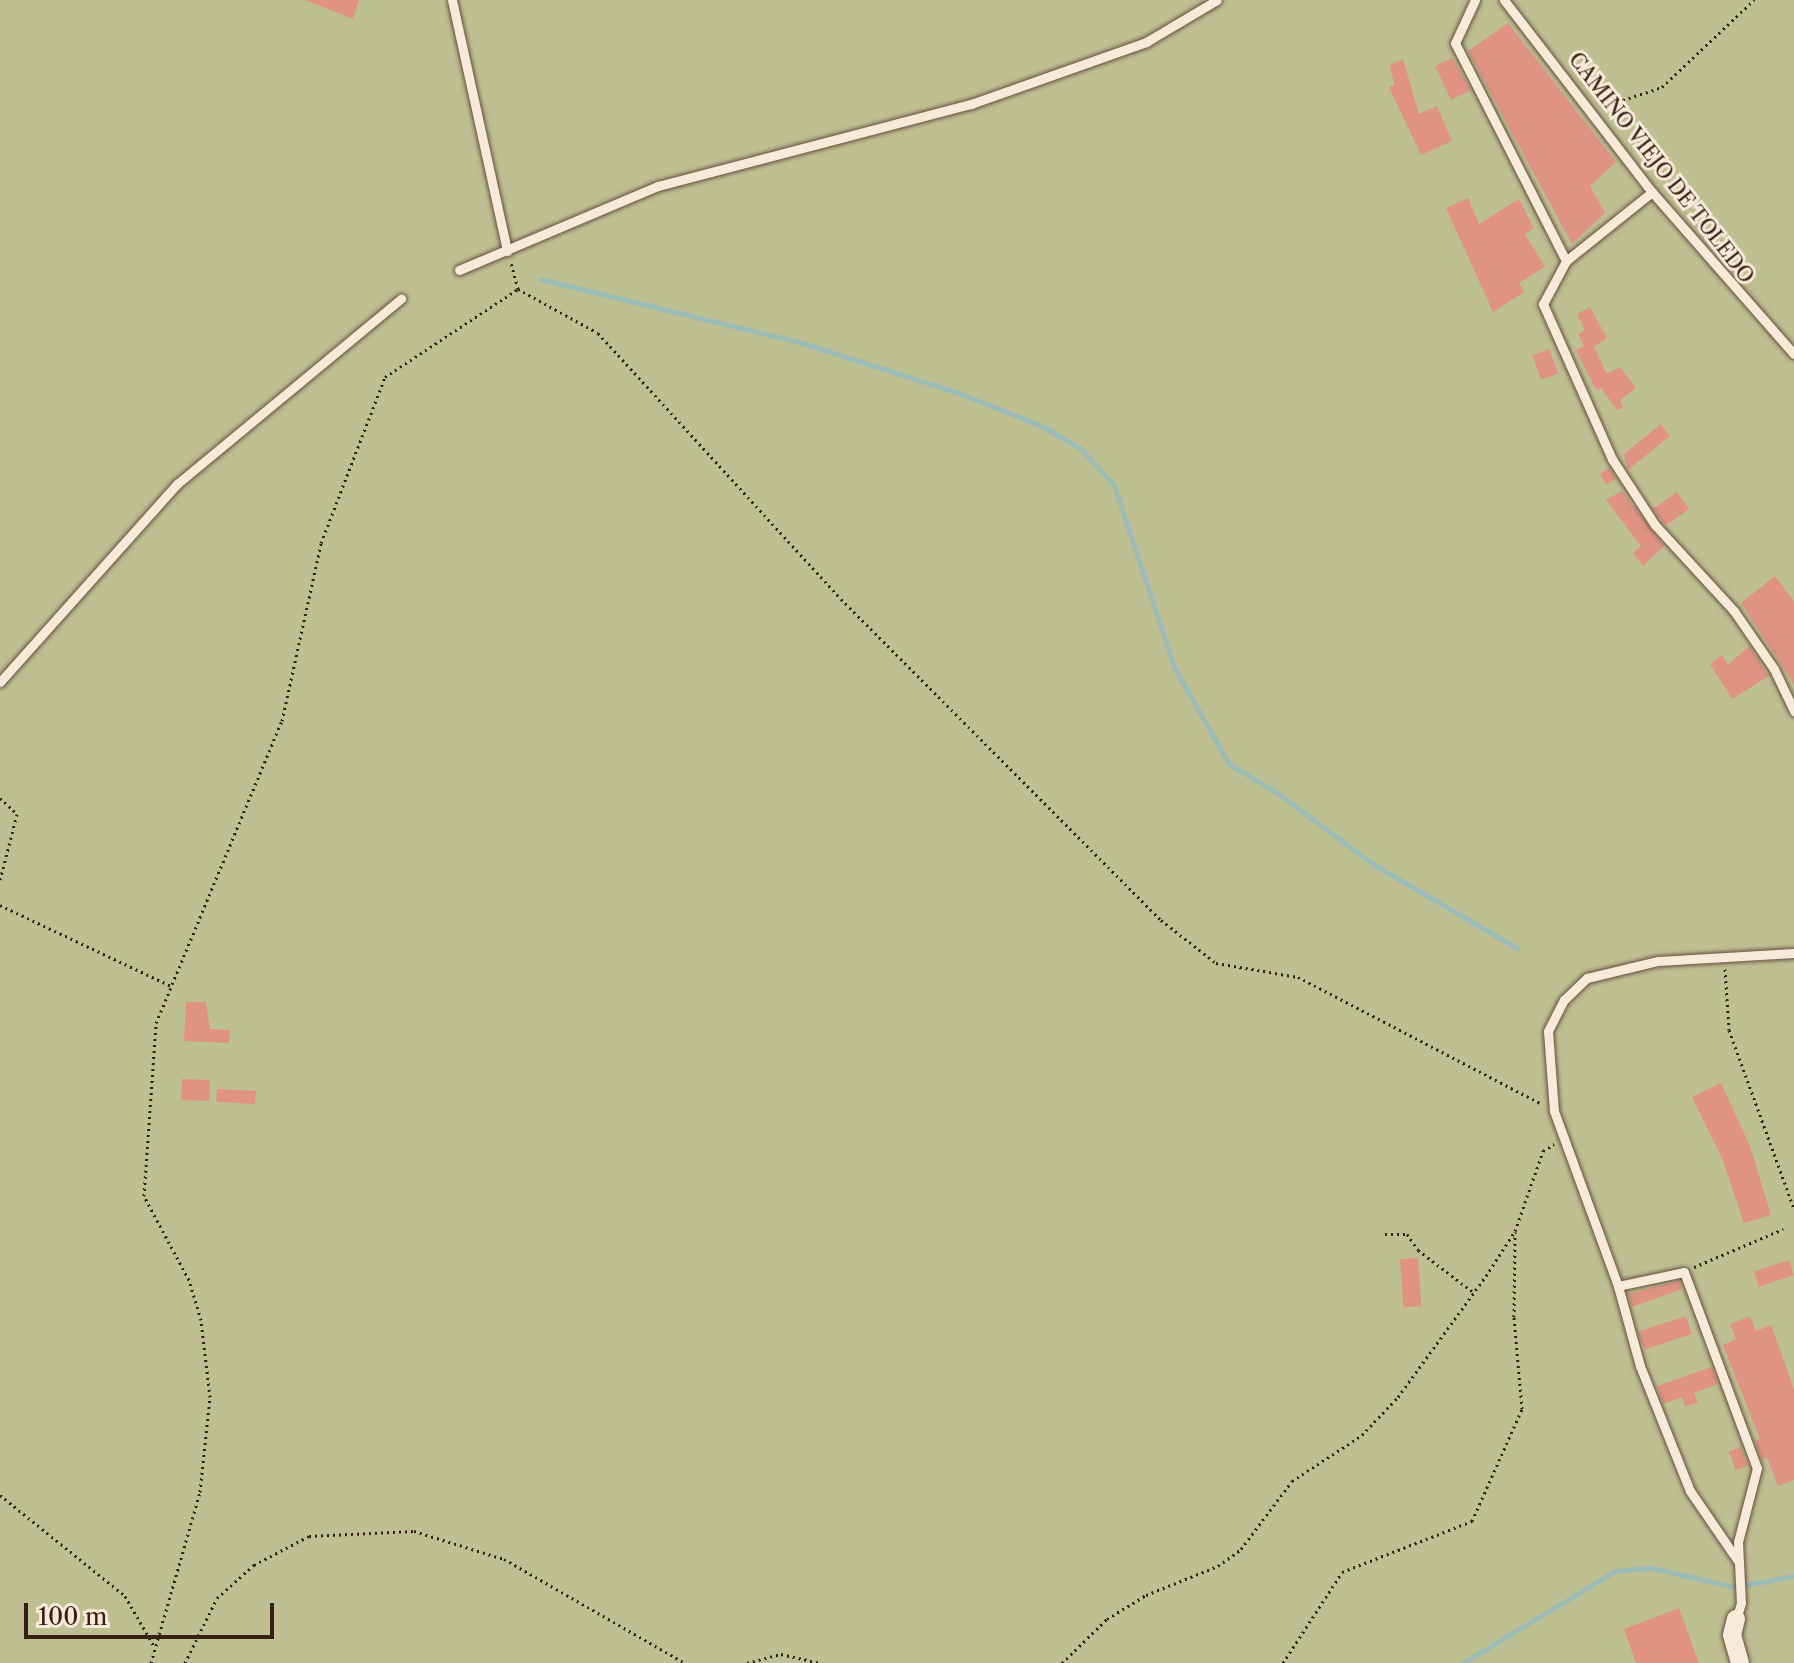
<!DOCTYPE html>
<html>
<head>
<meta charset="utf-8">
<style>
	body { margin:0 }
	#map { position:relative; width:1794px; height:1663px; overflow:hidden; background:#f2dec3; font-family:"Libre Caslon Text",serif }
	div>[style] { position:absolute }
	.green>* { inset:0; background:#bec092; transform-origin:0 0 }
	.stream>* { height:5px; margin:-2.5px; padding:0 2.5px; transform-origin:2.5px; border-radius:2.5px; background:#9bbcb7 }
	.building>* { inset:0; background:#e09383; transform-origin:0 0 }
	.path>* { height:3px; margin-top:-1.5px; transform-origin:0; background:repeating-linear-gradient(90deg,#381f15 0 2px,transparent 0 6px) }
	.roads { filter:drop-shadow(0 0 2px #664f40) drop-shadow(0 0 2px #664f40) }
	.lane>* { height:9px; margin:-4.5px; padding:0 4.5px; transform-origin:4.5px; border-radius:4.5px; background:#f7ead8 }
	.street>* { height:18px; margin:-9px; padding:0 9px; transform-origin:9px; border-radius:9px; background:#f7ead8 }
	span { translate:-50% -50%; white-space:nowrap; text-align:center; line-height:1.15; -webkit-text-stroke:6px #f7ead8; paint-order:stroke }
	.street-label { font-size:20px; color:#381f15 }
	.scale { position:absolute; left:24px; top:1603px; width:250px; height:36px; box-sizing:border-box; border:4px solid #381f15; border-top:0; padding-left:10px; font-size:24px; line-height:28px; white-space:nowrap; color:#381f15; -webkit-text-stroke:6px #f7ead8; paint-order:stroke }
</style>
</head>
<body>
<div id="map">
	<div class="green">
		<div style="left:0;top:0;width:1794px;height:1663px"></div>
	</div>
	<div class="stream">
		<div style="left:540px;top:279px;width:267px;rotate:13.7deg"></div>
		<div style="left:799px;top:342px;width:165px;rotate:17.7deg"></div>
		<div style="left:956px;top:392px;width:92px;rotate:21.6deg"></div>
		<div style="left:1042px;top:426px;width:45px;rotate:30.5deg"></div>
		<div style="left:1081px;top:449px;width:49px;rotate:47.5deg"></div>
		<div style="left:1114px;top:485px;width:194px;rotate:71.7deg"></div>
		<div style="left:1175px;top:669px;width:109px;rotate:60.4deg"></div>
		<div style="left:1229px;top:764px;width:55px;rotate:30.8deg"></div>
		<div style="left:1276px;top:792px;width:121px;rotate:36.6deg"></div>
		<div style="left:1373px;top:864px;width:167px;rotate:30.3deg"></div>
		<div style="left:1463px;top:1663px;width:178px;rotate:-31.2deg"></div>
		<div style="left:1615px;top:1571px;width:37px;rotate:-5deg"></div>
		<div style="left:1652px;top:1568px;width:84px;rotate:13deg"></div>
		<div style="left:1734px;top:1587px;width:61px;rotate:-10.4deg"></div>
	</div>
	<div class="building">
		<div style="clip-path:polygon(305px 0,359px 0,353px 19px)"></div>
		<div style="clip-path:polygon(1508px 23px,1616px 162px,1590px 186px,1605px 213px,1572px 244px,1468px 51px)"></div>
		<div style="clip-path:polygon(1452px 58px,1471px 90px,1451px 100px,1435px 66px)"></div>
		<div style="clip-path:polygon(1403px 59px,1419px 114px,1437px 106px,1452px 141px,1421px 155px,1389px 87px,1394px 85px,1390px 65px)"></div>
		<div style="clip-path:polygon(1468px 198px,1479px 224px,1519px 199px,1534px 228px,1525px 234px,1545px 267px,1519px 283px,1524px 292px,1493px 312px,1446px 208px)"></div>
		<div style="clip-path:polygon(1590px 307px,1607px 338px,1594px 347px,1607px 374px,1620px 367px,1636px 388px,1620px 400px,1623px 407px,1617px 410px,1601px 388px,1596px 390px,1576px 350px,1584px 346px,1578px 334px,1585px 330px,1577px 314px)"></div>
		<div style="left:1549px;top:349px;width:26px;height:18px;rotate:69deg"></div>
		<div style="clip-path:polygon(1661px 424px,1670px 436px,1628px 470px,1624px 454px)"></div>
		<div style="left:1609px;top:468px;width:13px;height:11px;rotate:58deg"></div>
		<div style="clip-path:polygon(1622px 491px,1664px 546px,1643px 566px,1633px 553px,1641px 546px,1606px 500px)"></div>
		<div style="left:1677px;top:492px;width:21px;height:29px;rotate:55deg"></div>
		<div style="clip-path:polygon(1775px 576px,1794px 601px,1794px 684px,1741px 603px)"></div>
		<div style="clip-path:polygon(1749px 646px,1769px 676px,1732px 699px,1710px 664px,1722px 655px,1728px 665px)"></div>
		<div style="clip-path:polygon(186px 1002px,206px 1002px,210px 1029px,230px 1030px,229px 1043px,184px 1041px)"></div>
		<div style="left:182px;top:1079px;width:28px;height:21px;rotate:2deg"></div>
		<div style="clip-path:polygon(1721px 1083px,1750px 1146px,1771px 1215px,1744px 1223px,1722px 1158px,1692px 1097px)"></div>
		<div style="left:217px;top:1089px;width:39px;height:13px;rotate:3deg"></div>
		<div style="left:1418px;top:1258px;width:48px;height:18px;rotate:86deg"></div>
		<div style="left:1789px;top:1260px;width:16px;height:37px;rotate:72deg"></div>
		<div style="clip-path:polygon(1679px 1281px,1682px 1289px,1632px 1307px,1628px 1294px)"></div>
		<div style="left:1686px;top:1316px;width:19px;height:50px;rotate:72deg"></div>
		<div style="clip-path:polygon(1750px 1316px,1756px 1331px,1771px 1325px,1794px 1389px,1794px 1480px,1778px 1486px,1767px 1457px,1762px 1460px,1755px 1441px,1760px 1439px,1723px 1345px,1736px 1339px,1730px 1324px)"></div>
		<div style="clip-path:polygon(1712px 1367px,1718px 1384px,1694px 1393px,1698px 1402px,1685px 1407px,1682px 1397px,1663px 1404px,1657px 1386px)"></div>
		<div style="left:1741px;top:1447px;width:20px;height:13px;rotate:70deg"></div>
		<div style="clip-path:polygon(1679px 1608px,1699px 1663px,1636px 1663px,1624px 1629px)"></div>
	</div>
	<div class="path">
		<div style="left:1593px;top:93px;width:31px;rotate:13deg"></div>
		<div style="left:1623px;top:100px;width:41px;rotate:-18.4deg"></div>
		<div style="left:1662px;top:87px;width:127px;rotate:-43.4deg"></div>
		<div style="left:518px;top:289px;width:91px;rotate:28.8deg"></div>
		<div style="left:598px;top:333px;width:360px;rotate:47.6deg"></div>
		<div style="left:841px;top:599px;width:453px;rotate:45.1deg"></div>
		<div style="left:1161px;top:920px;width:70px;rotate:38deg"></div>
		<div style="left:1216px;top:963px;width:83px;rotate:9.7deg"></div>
		<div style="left:1298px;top:977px;width:273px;rotate:27.5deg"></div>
		<div style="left:0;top:798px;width:23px;rotate:43deg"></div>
		<div style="left:17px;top:814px;width:68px;rotate:104.4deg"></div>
		<div style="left:0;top:905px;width:189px;rotate:25.3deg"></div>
		<div style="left:1725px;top:969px;width:61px;rotate:86.2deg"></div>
		<div style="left:1729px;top:1030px;width:190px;rotate:70deg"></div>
		<div style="left:1385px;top:1234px;width:22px"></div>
		<div style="left:1407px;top:1234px;width:19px;rotate:55deg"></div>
		<div style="left:1418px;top:1250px;width:69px;rotate:37.4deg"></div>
		<div style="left:1694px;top:1267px;width:97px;rotate:-23.1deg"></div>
		<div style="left:0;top:1495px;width:161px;rotate:38.9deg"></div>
		<div style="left:125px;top:1596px;width:58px;rotate:59.9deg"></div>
		<div style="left:151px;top:1663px;width:178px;rotate:-74deg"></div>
		<div style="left:200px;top:1492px;width:96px;rotate:-84deg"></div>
		<div style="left:210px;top:1397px;width:78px;rotate:-96.7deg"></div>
		<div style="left:201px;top:1320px;width:42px;rotate:-106.7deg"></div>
		<div style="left:189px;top:1280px;width:95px;rotate:-118.2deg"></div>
		<div style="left:144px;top:1196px;width:173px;rotate:-86deg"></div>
		<div style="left:156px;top:1023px;width:327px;rotate:-67.4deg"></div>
		<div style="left:282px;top:721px;width:182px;rotate:-77.6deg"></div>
		<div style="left:321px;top:543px;width:178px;rotate:-68.9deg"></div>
		<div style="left:385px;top:377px;width:159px;rotate:-33.5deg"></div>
		<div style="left:518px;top:289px;width:27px;rotate:-105deg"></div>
		<div style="left:185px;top:1663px;width:72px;rotate:-63.8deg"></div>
		<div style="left:217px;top:1598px;width:50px;rotate:-41.7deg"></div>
		<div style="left:254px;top:1565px;width:62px;rotate:-27.8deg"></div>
		<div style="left:309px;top:1536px;width:105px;rotate:-2.7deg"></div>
		<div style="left:414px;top:1531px;width:94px;rotate:17.3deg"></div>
		<div style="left:504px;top:1559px;width:209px;rotate:29.9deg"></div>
		<div style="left:747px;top:1663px;width:35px;rotate:-15deg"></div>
		<div style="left:781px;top:1654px;width:40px;rotate:13deg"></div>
		<div style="left:1062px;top:1663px;width:63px;rotate:-44.4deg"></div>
		<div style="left:1107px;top:1619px;width:46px;rotate:-31.6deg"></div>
		<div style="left:1146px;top:1595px;width:78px;rotate:-21.9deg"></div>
		<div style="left:1218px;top:1566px;width:29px;rotate:-36deg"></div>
		<div style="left:1241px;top:1549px;width:85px;rotate:-53.1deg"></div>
		<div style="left:1292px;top:1481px;width:84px;rotate:-33.3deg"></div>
		<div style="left:1362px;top:1435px;width:52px;rotate:-46.5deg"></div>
		<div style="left:1398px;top:1397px;width:150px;rotate:-54deg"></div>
		<div style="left:1486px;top:1276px;width:54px;rotate:-57.2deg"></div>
		<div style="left:1515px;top:1231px;width:85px;rotate:-70.7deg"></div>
		<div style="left:1543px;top:1151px;width:13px;rotate:-32deg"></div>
		<div style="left:1283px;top:1663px;width:108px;rotate:-57deg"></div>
		<div style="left:1342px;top:1572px;width:140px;rotate:-21.4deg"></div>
		<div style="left:1472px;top:1521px;width:123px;rotate:-65.9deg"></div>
		<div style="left:1522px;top:1409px;width:92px;rotate:-95deg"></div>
		<div style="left:1514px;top:1317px;width:85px;rotate:-89.3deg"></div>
	</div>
	<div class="roads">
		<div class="lane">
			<div style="left:452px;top:0;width:257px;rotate:77.6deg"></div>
			<div style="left:1475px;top:0;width:47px;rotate:114.9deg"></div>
			<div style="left:1455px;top:43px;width:245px;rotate:63deg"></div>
			<div style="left:1504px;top:0;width:242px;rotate:52.4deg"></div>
			<div style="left:1652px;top:192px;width:215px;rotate:48.8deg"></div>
			<div style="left:1652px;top:192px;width:110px;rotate:141.3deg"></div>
			<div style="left:1566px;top:261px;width:49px;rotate:118.1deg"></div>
			<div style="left:1543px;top:304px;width:170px;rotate:66deg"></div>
			<div style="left:1612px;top:459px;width:79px;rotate:56.9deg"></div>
			<div style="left:1655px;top:525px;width:117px;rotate:47.4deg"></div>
			<div style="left:1734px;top:611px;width:70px;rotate:55.4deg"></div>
			<div style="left:1774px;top:669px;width:47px;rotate:64.5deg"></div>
			<div style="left:459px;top:270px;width:216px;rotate:-22.9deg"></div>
			<div style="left:658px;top:186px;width:324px;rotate:-14.7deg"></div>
			<div style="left:971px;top:104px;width:186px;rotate:-19.5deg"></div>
			<div style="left:1146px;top:42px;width:82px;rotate:-30.6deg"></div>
			<div style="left:0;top:682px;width:266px;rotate:-48.2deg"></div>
			<div style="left:177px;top:484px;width:291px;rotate:-39.6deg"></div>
			<div style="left:1618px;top:1286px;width:67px;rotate:-12deg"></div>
			<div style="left:1684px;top:1272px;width:209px;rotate:69.6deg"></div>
			<div style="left:1757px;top:1468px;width:76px;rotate:104.4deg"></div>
			<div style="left:1738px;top:1542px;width:61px;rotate:87.2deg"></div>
			<div style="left:1741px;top:1603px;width:17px;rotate:107deg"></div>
			<div style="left:1738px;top:1561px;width:85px;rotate:-124.4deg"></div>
			<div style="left:1690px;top:1491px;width:135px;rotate:-111.8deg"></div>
			<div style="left:1640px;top:1366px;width:83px;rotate:-105.4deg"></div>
			<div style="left:1618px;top:1286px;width:186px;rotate:-110.1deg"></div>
			<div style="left:1554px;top:1111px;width:80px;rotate:-94.3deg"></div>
			<div style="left:1548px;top:1031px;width:35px;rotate:-63deg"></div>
			<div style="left:1564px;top:1000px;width:32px;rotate:-44deg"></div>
			<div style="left:1587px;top:978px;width:73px;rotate:-13.5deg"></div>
			<div style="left:1658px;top:961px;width:136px;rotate:-3.4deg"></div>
		</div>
		<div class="street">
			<div style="left:1736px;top:1619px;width:16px;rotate:104deg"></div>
			<div style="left:1732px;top:1635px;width:29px;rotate:74deg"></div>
		</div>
	</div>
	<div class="street-label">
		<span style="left:1661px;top:168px;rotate:52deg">CAMINO VIEJO DE TOLEDO</span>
	</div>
	<div class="scale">100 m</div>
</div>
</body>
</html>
